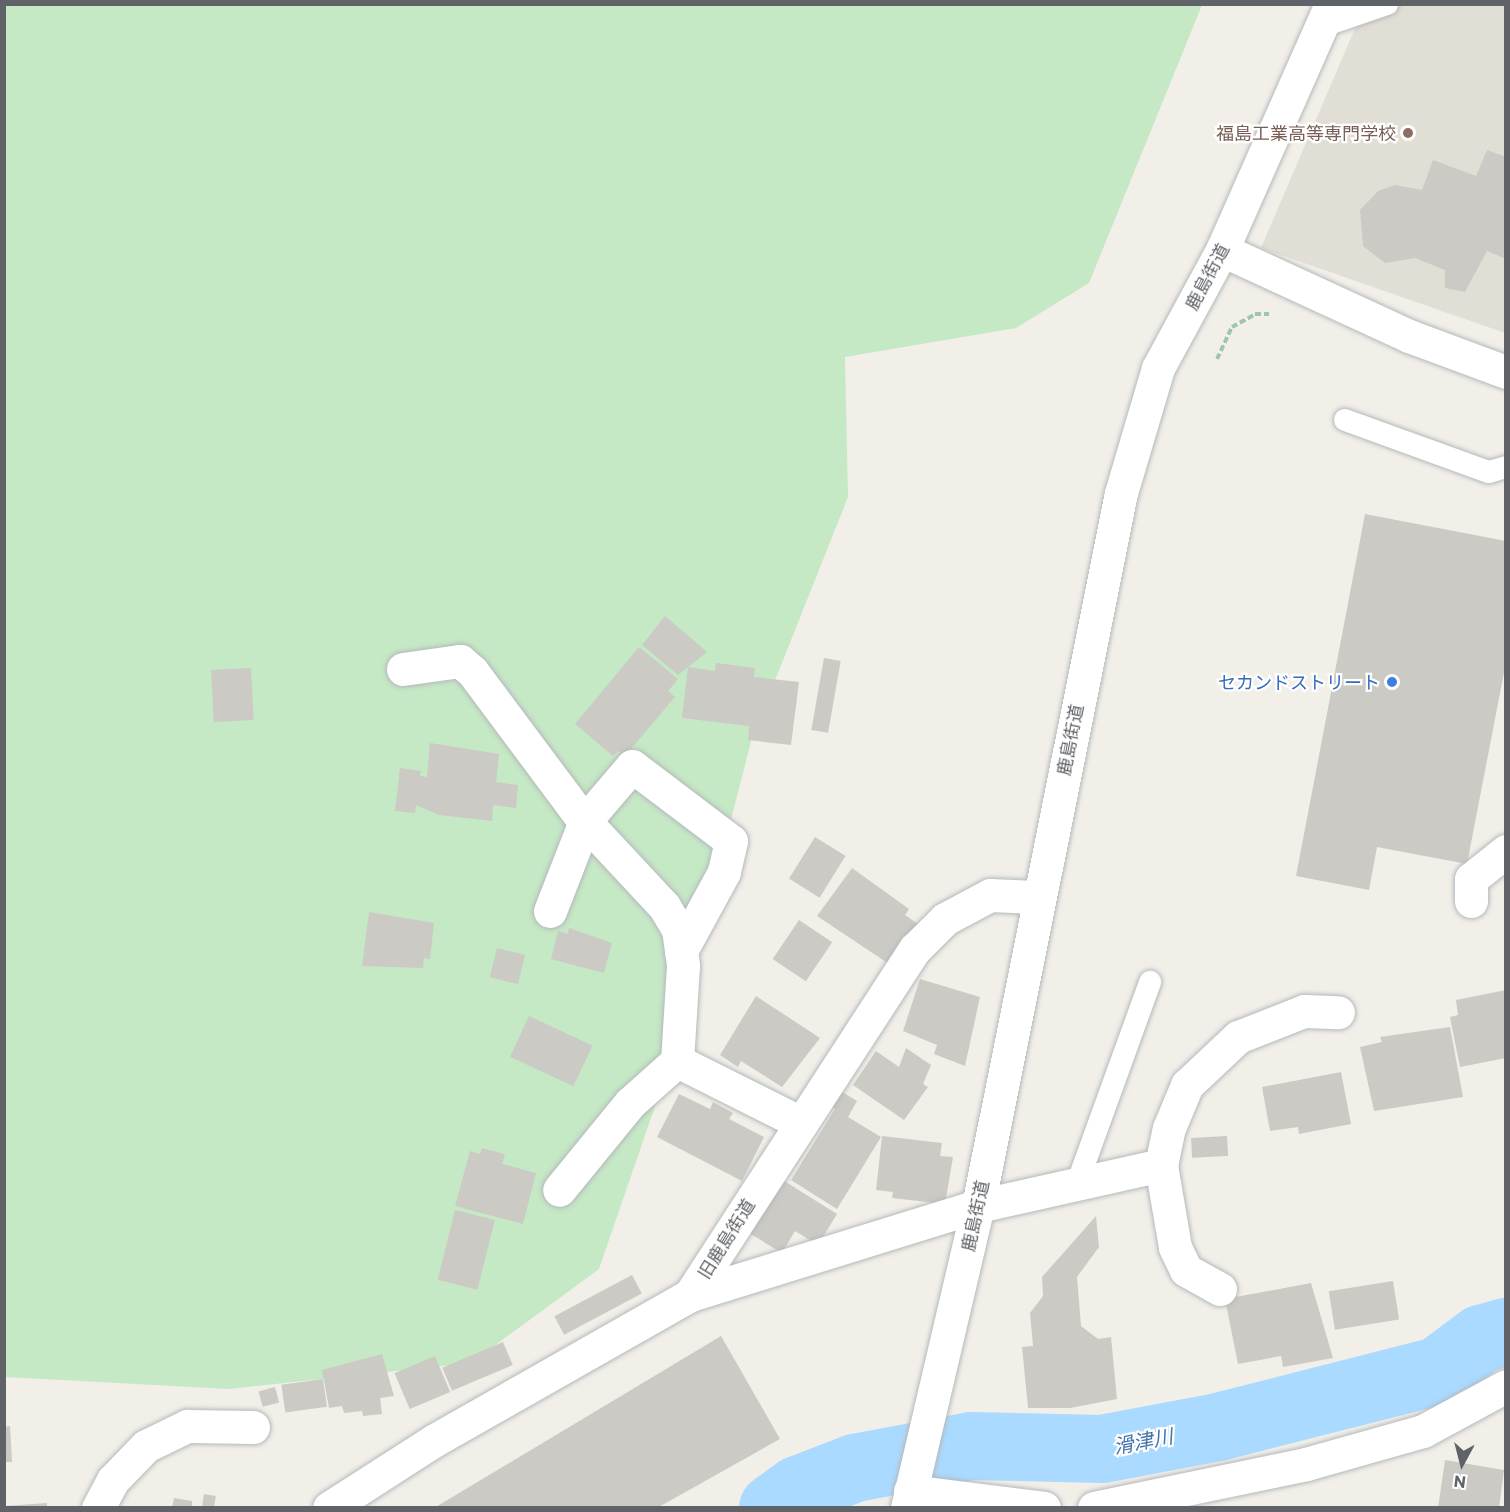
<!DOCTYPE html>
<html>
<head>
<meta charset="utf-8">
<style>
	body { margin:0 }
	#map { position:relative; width:1510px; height:1512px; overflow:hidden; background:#f1efe8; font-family:Commissioner,"Noto Sans JP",sans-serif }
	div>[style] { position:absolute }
	.education>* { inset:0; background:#e1ded6 }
	.green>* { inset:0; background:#c5e8c5 }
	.river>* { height:68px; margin:-34px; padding:0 34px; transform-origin:34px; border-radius:34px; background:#aadaff }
	.building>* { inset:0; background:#cccac5; transform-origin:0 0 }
	.path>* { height:4px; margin-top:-2px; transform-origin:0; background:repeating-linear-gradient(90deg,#9cc7a9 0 6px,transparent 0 9px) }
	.roads { filter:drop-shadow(0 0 2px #b5b8bc) drop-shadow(0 0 2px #b5b8bc) }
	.lane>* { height:22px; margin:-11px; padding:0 11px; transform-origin:11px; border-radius:11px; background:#fff }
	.street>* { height:33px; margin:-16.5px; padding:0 16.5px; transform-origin:16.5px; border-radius:16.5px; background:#fff }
	.secondary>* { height:33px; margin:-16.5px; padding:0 16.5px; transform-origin:16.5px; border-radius:16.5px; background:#fff }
	.dots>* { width:16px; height:16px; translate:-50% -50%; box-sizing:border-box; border:3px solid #fff; border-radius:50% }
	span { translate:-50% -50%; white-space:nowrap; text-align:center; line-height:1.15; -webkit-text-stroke:4.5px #fff; paint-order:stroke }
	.education-label { font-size:18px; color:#785e54 }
	.right { translate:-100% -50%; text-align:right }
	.street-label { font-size:18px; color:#5f6368 }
	.shop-label { font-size:18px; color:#366cbe }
	.water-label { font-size:20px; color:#4174aa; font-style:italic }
	.frame { position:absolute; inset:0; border:6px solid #5f6368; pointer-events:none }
	.north { position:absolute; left:1432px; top:1434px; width:60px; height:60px; -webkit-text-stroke:4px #fff; paint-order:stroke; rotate:187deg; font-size:16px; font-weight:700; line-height:24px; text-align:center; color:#5f6368 }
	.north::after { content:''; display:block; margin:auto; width:21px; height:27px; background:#5f6368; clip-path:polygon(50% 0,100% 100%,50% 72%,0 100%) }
</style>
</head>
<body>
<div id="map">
	<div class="education">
		<div style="clip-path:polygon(1365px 5px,1505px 5px,1505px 333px,1261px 248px)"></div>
	</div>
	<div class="green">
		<div style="clip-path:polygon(4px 5px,1202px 5px,1089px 283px,1016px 328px,845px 357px,848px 497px,752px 738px,663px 1083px,599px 1269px,471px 1363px,229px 1389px,5px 1377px)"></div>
	</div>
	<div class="river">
		<div style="left:773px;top:1508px;width:31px;rotate:-36deg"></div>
		<div style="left:798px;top:1490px;width:61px;rotate:-21.1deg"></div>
		<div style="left:855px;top:1468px;width:118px;rotate:-10.7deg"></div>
		<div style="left:971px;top:1446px;width:131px;rotate:1.3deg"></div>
		<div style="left:1102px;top:1449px;width:118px;rotate:-10.7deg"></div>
		<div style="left:1218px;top:1427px;width:227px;rotate:-14.3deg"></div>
		<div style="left:1438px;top:1371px;width:54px;rotate:-36.7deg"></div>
		<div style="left:1481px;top:1339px;width:26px;rotate:-16deg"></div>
	</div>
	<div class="building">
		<div style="clip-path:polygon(1487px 150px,1506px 157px,1506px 259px,1487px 251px,1465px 292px,1445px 288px,1445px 270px,1415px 258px,1385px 263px,1363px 246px,1360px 210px,1378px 191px,1395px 185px,1422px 190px,1433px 160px,1476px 176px)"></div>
		<div style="clip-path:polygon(1365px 514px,1506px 541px,1506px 662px,1467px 864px,1377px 847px,1369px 890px,1296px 876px)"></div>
		<div style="clip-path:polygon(665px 616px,707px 652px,678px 675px,642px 645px)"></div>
		<div style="clip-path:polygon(639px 647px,678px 679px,668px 691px,675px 697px,625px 756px,618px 751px,613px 756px,575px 724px)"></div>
		<div style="left:824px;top:658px;width:17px;height:73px;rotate:10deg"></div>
		<div style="clip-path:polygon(716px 663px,755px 668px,754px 677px,799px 682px,791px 745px,748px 740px,749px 726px,682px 718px,688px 667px,715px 671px)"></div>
		<div style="left:251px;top:668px;width:52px;height:40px;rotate:87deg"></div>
		<div style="clip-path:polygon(430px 743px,499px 754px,496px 782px,518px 785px,516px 808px,493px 805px,492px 821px,439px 815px,416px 805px,415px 813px,395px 811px,400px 768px,421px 771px,420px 776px,427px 777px)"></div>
		<div style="left:815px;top:837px;width:36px;height:49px;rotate:32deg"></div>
		<div style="clip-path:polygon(852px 868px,909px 909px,905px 915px,918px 924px,889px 964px,817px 916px)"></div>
		<div style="clip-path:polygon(369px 912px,434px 923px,430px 959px,424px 958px,423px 968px,362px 966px)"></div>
		<div style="left:799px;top:920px;width:40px;height:47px;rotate:34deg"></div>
		<div style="clip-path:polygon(569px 928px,612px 943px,604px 973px,551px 959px,558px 931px,568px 934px)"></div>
		<div style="left:497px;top:948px;width:29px;height:30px;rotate:14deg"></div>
		<div style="clip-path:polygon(920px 979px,980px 997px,965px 1066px,934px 1054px,937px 1045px,903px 1031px)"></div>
		<div style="clip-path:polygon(1506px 990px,1506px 1058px,1460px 1067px,1450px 1017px,1458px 1015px,1456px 1000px)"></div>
		<div style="clip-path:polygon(756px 996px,820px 1038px,782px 1087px,741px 1061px,738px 1067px,720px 1055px)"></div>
		<div style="left:529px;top:1016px;width:70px;height:45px;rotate:25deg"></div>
		<div style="clip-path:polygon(1450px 1027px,1463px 1097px,1374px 1111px,1360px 1047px,1382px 1042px,1380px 1037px)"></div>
		<div style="clip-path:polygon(906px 1048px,931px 1065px,923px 1084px,928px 1087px,904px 1120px,853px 1085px,876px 1051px,899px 1067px)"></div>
		<div style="clip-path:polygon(1341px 1072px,1351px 1124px,1299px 1134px,1298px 1127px,1270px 1131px,1262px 1087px)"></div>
		<div style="clip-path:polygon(839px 1090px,857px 1101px,848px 1117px,881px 1137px,837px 1209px,791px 1180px,835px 1109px,830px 1106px)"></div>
		<div style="clip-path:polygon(679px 1094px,710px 1109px,713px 1102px,733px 1113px,729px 1119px,764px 1137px,742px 1181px,657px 1137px)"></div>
		<div style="clip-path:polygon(882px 1136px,942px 1143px,940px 1156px,953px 1157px,945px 1204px,892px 1198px,893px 1192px,876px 1190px)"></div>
		<div style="left:1227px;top:1136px;width:20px;height:36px;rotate:87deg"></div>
		<div style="clip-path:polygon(482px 1148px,505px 1154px,502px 1164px,536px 1173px,523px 1224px,455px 1206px,470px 1151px,480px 1154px)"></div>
		<div style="clip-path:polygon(781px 1179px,837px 1214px,818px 1245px,795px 1231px,782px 1253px,749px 1233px)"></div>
		<div style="left:455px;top:1210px;width:41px;height:72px;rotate:14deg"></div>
		<div style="clip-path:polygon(1096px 1216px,1099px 1247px,1077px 1277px,1081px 1326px,1098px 1339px,1111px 1337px,1117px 1399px,1070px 1408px,1028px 1408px,1022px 1347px,1033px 1346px,1030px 1313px,1043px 1296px,1042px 1277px)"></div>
		<div style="left:632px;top:1275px;width:21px;height:88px;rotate:62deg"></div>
		<div style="left:1393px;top:1281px;width:39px;height:65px;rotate:81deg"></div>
		<div style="clip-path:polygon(1311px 1283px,1333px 1358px,1283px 1367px,1281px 1356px,1238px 1364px,1225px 1299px)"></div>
		<div style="clip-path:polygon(721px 1336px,780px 1439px,657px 1508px,434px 1508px)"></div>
		<div style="left:503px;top:1342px;width:25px;height:66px;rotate:67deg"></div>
		<div style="clip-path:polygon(382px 1354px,394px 1396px,380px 1398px,382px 1414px,363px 1416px,362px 1411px,344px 1413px,342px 1406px,329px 1408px,322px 1370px)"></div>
		<div style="left:435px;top:1356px;width:39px;height:44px;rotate:67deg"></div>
		<div style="left:323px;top:1379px;width:28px;height:42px;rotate:82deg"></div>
		<div style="left:275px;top:1387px;width:16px;height:17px;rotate:75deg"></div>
		<div style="clip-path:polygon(10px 1426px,12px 1462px,4px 1462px,4px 1427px)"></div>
		<div style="clip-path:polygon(1445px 1460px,1504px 1470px,1499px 1508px,1438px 1508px)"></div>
		<div style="left:204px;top:1494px;width:12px;height:12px;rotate:9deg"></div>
		<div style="clip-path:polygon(174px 1498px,192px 1501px,192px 1508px,172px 1508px)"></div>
		<div style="clip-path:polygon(47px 1503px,47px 1508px,4px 1508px,4px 1506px)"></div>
	</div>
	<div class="path">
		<div style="left:1217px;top:359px;width:35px;rotate:-65deg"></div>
		<div style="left:1232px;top:327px;width:26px;rotate:-29deg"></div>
		<div style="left:1255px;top:314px;width:14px"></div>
	</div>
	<div class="roads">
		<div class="lane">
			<div style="left:1320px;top:27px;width:71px;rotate:-18.9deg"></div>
			<div style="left:1345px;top:420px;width:153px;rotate:19.9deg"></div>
			<div style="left:1489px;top:472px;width:18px;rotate:-16deg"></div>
			<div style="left:1077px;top:1184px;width:215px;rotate:-70.1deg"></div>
		</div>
		<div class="street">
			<div style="left:403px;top:669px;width:58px;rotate:-8deg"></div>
			<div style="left:460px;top:661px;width:16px;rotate:40deg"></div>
			<div style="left:472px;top:671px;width:181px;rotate:53.3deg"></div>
			<div style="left:580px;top:816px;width:123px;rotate:47deg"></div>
			<div style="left:664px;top:906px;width:27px;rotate:59deg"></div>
			<div style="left:678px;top:929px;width:37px;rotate:82deg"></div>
			<div style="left:683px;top:966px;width:95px;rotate:93.6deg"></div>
			<div style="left:677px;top:1061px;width:63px;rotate:138.2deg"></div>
			<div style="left:630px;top:1103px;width:112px;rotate:129.2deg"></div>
			<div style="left:1471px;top:901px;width:22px;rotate:-90deg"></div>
			<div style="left:1471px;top:879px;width:45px;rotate:-38.7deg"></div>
			<div style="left:550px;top:911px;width:97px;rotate:-68.7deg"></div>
			<div style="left:585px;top:821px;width:72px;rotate:-49.5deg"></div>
			<div style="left:632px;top:766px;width:124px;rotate:37.1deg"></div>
			<div style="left:731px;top:841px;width:32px;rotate:103deg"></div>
			<div style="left:724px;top:872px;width:90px;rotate:118.6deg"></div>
			<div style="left:677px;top:1061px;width:136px;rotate:26.6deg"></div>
			<div style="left:1220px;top:1289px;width:39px;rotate:-151deg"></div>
			<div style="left:1186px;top:1270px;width:25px;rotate:-116deg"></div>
			<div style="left:1175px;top:1247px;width:83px;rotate:-99.7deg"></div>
			<div style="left:1161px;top:1165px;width:38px;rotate:-78deg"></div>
			<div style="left:1169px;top:1128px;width:47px;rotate:-67.3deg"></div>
			<div style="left:1187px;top:1085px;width:70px;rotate:-43.3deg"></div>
			<div style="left:1238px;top:1037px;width:71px;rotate:-21.5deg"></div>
			<div style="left:1304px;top:1011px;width:34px;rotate:2deg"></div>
			<div style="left:690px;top:1295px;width:301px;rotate:-17.2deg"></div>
			<div style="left:978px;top:1206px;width:188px;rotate:-12.6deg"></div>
			<div style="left:910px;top:1491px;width:135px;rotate:7.2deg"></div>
			<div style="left:98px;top:1508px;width:32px;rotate:-62deg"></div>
			<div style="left:113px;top:1480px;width:47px;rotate:-45.9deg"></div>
			<div style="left:146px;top:1446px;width:46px;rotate:-26deg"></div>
			<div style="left:187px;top:1426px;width:66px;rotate:0.9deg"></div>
			<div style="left:329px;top:1508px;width:126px;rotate:-32.7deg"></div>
			<div style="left:435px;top:1440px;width:293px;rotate:-29.6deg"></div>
			<div style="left:690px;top:1295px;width:413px;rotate:-57deg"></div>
			<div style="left:915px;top:949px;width:42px;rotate:-45deg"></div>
			<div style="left:945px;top:919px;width:51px;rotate:-28.1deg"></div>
			<div style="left:990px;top:895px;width:46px;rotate:2.5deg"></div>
			<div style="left:1094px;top:1508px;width:217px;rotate:-11.7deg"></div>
			<div style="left:1306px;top:1464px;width:122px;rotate:-15.8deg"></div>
			<div style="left:1423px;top:1431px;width:94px;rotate:-28.5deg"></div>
		</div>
		<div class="secondary">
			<div style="left:1222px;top:250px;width:206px;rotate:24.7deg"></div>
			<div style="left:1409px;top:336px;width:103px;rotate:20.4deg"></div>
			<div style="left:907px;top:1508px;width:310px;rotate:-76.8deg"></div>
			<div style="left:978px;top:1206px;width:727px;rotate:-78.66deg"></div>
			<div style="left:1121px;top:493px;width:130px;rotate:-73.5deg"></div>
			<div style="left:1158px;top:368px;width:134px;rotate:-61.5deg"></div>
			<div style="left:1222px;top:250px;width:269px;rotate:-66.1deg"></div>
		</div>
	</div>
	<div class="dots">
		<div style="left:1408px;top:133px;background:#8d6e63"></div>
		<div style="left:1392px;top:682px;background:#3f7fe0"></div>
	</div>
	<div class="education-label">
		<span class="right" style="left:1396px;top:133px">福島工業高等専門学校</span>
	</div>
	<div class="street-label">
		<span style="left:1207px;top:277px;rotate:-62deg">鹿島街道</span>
		<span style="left:1070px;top:740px;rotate:-79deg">鹿島街道</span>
		<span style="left:975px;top:1216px;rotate:-78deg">鹿島街道</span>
		<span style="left:726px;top:1239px;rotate:-58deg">旧鹿島街道</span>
	</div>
	<div class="shop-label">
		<span class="right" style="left:1380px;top:682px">セカンドストリート</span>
	</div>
	<div class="water-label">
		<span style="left:1143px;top:1441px;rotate:-11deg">滑津川</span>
	</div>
	<div class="frame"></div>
	<div class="north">N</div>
</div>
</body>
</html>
